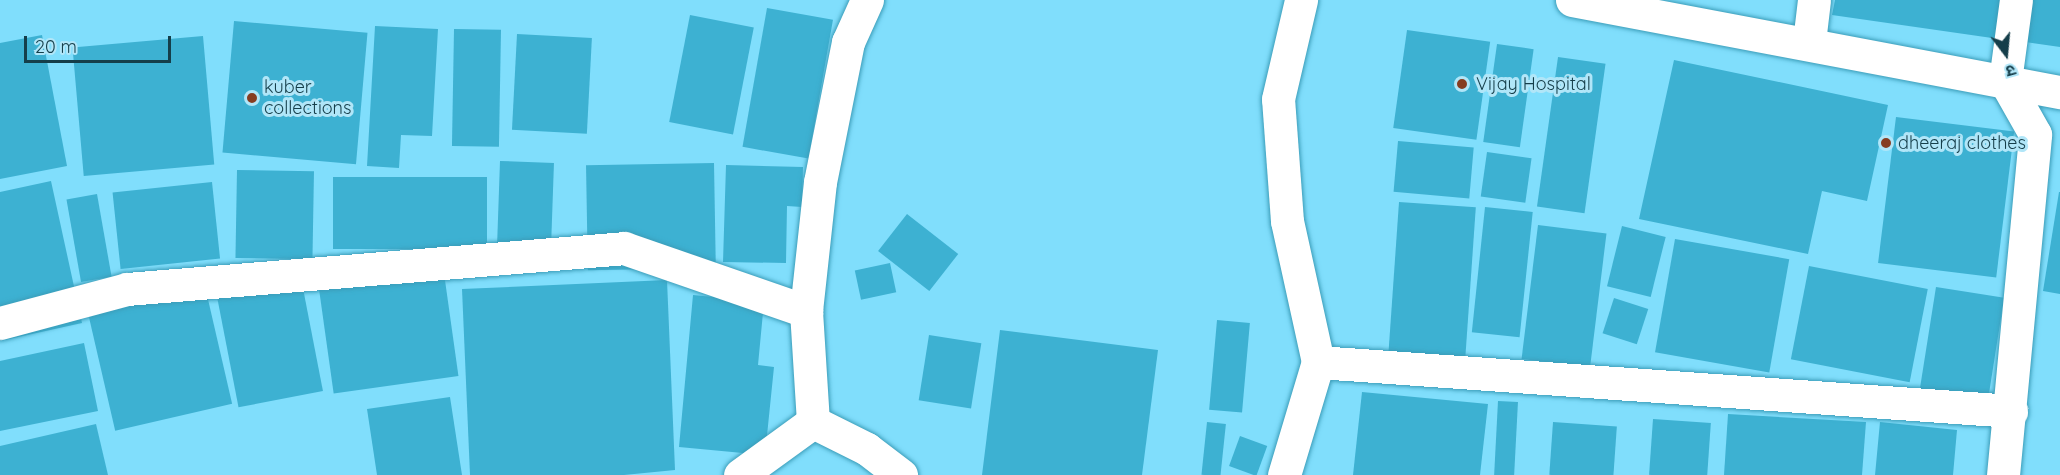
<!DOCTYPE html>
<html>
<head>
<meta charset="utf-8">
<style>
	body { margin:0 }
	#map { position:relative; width:2060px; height:475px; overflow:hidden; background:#80defc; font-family:Quicksand,"Noto Sans Devanagari",sans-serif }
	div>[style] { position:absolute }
	.building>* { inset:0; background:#3db1d2; transform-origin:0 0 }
	.roads { filter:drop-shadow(0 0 2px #3b9db9) drop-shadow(0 0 2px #3b9db9) }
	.minor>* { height:33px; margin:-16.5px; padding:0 16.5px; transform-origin:16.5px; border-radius:16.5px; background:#fff }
	.dots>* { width:16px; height:16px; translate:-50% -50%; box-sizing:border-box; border:3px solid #b1e6f8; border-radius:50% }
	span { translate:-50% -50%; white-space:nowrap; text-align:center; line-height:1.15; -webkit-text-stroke:6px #b1e6f8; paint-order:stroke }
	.poi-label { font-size:18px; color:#153e4a }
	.left { translate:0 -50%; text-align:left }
	.north { position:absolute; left:1976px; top:24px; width:60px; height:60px; -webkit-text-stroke:4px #b1e6f8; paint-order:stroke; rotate:164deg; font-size:16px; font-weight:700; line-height:24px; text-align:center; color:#153e4a }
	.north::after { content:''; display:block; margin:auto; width:21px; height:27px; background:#153e4a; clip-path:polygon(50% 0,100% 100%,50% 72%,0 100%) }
	.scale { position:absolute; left:24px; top:36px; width:147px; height:27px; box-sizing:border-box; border:3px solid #153e4a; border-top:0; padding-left:8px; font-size:18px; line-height:21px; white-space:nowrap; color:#153e4a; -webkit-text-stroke:4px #b1e6f8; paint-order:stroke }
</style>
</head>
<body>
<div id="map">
	<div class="building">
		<div style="clip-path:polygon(1835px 0,2005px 0,1999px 39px,1832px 15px)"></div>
		<div style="clip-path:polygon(2032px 0,2060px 0,2060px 47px,2025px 42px)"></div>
		<div style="left:767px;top:8px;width:67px;height:141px;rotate:10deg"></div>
		<div style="left:690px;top:15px;width:65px;height:109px;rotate:11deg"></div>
		<div style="left:234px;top:21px;width:134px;height:132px;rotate:5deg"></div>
		<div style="clip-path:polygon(375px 26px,438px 29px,432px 136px,401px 135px,399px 168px,367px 166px)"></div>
		<div style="left:454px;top:29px;width:47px;height:117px;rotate:1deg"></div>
		<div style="left:1407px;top:30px;width:84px;height:99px;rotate:8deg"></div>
		<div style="left:517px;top:34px;width:75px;height:96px;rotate:3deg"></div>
		<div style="clip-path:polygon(42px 35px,67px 166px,0 179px,0 43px)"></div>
		<div style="left:203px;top:36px;width:129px;height:131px;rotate:85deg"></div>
		<div style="left:1497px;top:44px;width:37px;height:99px;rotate:8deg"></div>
		<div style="left:1558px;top:57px;width:48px;height:151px;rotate:8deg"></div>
		<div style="clip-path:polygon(1674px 60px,1888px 105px,1867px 201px,1822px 191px,1808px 254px,1639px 219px)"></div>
		<div style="left:1896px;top:117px;width:119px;height:147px;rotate:7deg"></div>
		<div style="left:1398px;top:141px;width:76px;height:51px;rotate:5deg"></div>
		<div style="left:1487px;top:152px;width:45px;height:45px;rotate:8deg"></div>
		<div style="left:500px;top:161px;width:54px;height:93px;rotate:2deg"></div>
		<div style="left:714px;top:163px;width:105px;height:128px;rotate:89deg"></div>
		<div style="clip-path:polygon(726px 165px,803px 167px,802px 207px,787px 206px,786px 263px,723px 262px)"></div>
		<div style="left:237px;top:170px;width:77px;height:88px;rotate:1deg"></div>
		<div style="left:333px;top:177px;width:154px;height:72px"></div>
		<div style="clip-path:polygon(51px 181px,82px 323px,0 341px,0 192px)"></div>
		<div style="left:212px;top:182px;width:77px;height:100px;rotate:84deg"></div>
		<div style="clip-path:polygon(2059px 192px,2060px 192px,2060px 294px,2043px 291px)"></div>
		<div style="left:97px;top:194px;width:84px;height:31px;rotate:80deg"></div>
		<div style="left:1399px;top:202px;width:77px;height:151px;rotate:4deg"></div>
		<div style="left:1485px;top:207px;width:48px;height:126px;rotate:6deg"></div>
		<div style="left:907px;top:214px;width:65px;height:47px;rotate:38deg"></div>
		<div style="left:1538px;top:225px;width:69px;height:135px;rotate:7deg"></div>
		<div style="left:1622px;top:226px;width:45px;height:62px;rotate:14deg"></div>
		<div style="left:1675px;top:239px;width:116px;height:115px;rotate:10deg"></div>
		<div style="left:890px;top:263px;width:30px;height:36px;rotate:78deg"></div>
		<div style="left:443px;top:266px;width:111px;height:126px;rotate:82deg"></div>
		<div style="left:1809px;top:266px;width:121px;height:95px;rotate:11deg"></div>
		<div style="left:301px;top:278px;width:115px;height:86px;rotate:79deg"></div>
		<div style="clip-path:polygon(667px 280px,675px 470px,624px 475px,470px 475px,462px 289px)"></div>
		<div style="left:204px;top:282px;width:125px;height:120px;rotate:77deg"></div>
		<div style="left:1936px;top:287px;width:69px;height:105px;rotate:9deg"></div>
		<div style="clip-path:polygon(693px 295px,764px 302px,758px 365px,774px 367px,765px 455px,679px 447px)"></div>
		<div style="left:1614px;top:298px;width:36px;height:37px;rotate:18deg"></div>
		<div style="left:1217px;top:320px;width:33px;height:90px;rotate:5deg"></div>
		<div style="clip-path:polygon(1000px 330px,1158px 350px,1142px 475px,982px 475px)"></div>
		<div style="left:929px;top:335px;width:53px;height:66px;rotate:9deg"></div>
		<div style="clip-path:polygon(84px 343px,98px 411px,0 431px,0 361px)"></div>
		<div style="clip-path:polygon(1362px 392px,1488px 404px,1480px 475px,1353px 475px)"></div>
		<div style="clip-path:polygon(450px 397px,462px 475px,377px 475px,367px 409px)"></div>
		<div style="left:1498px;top:401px;width:20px;height:74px;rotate:3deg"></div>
		<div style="clip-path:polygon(1728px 414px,1866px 422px,1862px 475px,1724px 475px)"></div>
		<div style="left:1653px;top:419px;width:58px;height:56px;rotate:4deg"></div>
		<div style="left:1207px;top:422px;width:19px;height:53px;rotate:6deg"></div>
		<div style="left:1553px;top:422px;width:64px;height:53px;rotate:4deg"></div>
		<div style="clip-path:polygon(1880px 422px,1957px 430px,1953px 475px,1875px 475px)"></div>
		<div style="clip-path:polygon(96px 424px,108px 475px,0 475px,0 446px)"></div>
		<div style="left:1240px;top:436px;width:29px;height:32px;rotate:20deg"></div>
	</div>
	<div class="roads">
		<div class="minor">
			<div style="left:867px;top:0;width:46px;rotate:114.3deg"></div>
			<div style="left:848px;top:42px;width:143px;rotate:101.3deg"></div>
			<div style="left:820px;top:182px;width:130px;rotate:96.2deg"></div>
			<div style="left:806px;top:311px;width:111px;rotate:86.4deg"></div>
			<div style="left:813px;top:422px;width:60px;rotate:26.6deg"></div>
			<div style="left:867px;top:449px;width:43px;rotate:37.4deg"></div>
			<div style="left:1572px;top:0;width:497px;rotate:10.7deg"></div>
			<div style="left:1809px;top:42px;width:42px;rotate:-83.2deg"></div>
			<div style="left:0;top:323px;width:131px;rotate:-15deg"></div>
			<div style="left:127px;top:289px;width:499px;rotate:-4.7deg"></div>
			<div style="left:624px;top:248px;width:193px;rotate:19.1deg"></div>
			<div style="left:1318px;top:362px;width:695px;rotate:4.04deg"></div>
			<div style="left:740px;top:475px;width:90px;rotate:-36deg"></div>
			<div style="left:1284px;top:475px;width:118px;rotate:-73.3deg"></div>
			<div style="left:1318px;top:362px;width:144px;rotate:-102.4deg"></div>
			<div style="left:1287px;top:221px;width:122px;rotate:-94.2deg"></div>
			<div style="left:1278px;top:99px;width:102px;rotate:-76.9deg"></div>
			<div style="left:2003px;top:475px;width:342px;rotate:-84.6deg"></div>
			<div style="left:2035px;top:134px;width:61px;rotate:-119.5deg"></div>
			<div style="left:2005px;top:81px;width:82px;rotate:-82.3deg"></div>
		</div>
	</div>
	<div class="dots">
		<div style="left:1462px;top:84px;background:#863d21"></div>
		<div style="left:252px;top:98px;background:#863d21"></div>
		<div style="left:1886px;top:143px;background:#863d21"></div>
	</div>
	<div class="poi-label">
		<span class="left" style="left:1476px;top:84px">Vijay Hospital</span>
		<span class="left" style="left:264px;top:98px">kuber<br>collections</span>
		<span class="left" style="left:1898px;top:143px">dheeraj clothes</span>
	</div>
	<div class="north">उ</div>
	<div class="scale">20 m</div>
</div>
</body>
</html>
